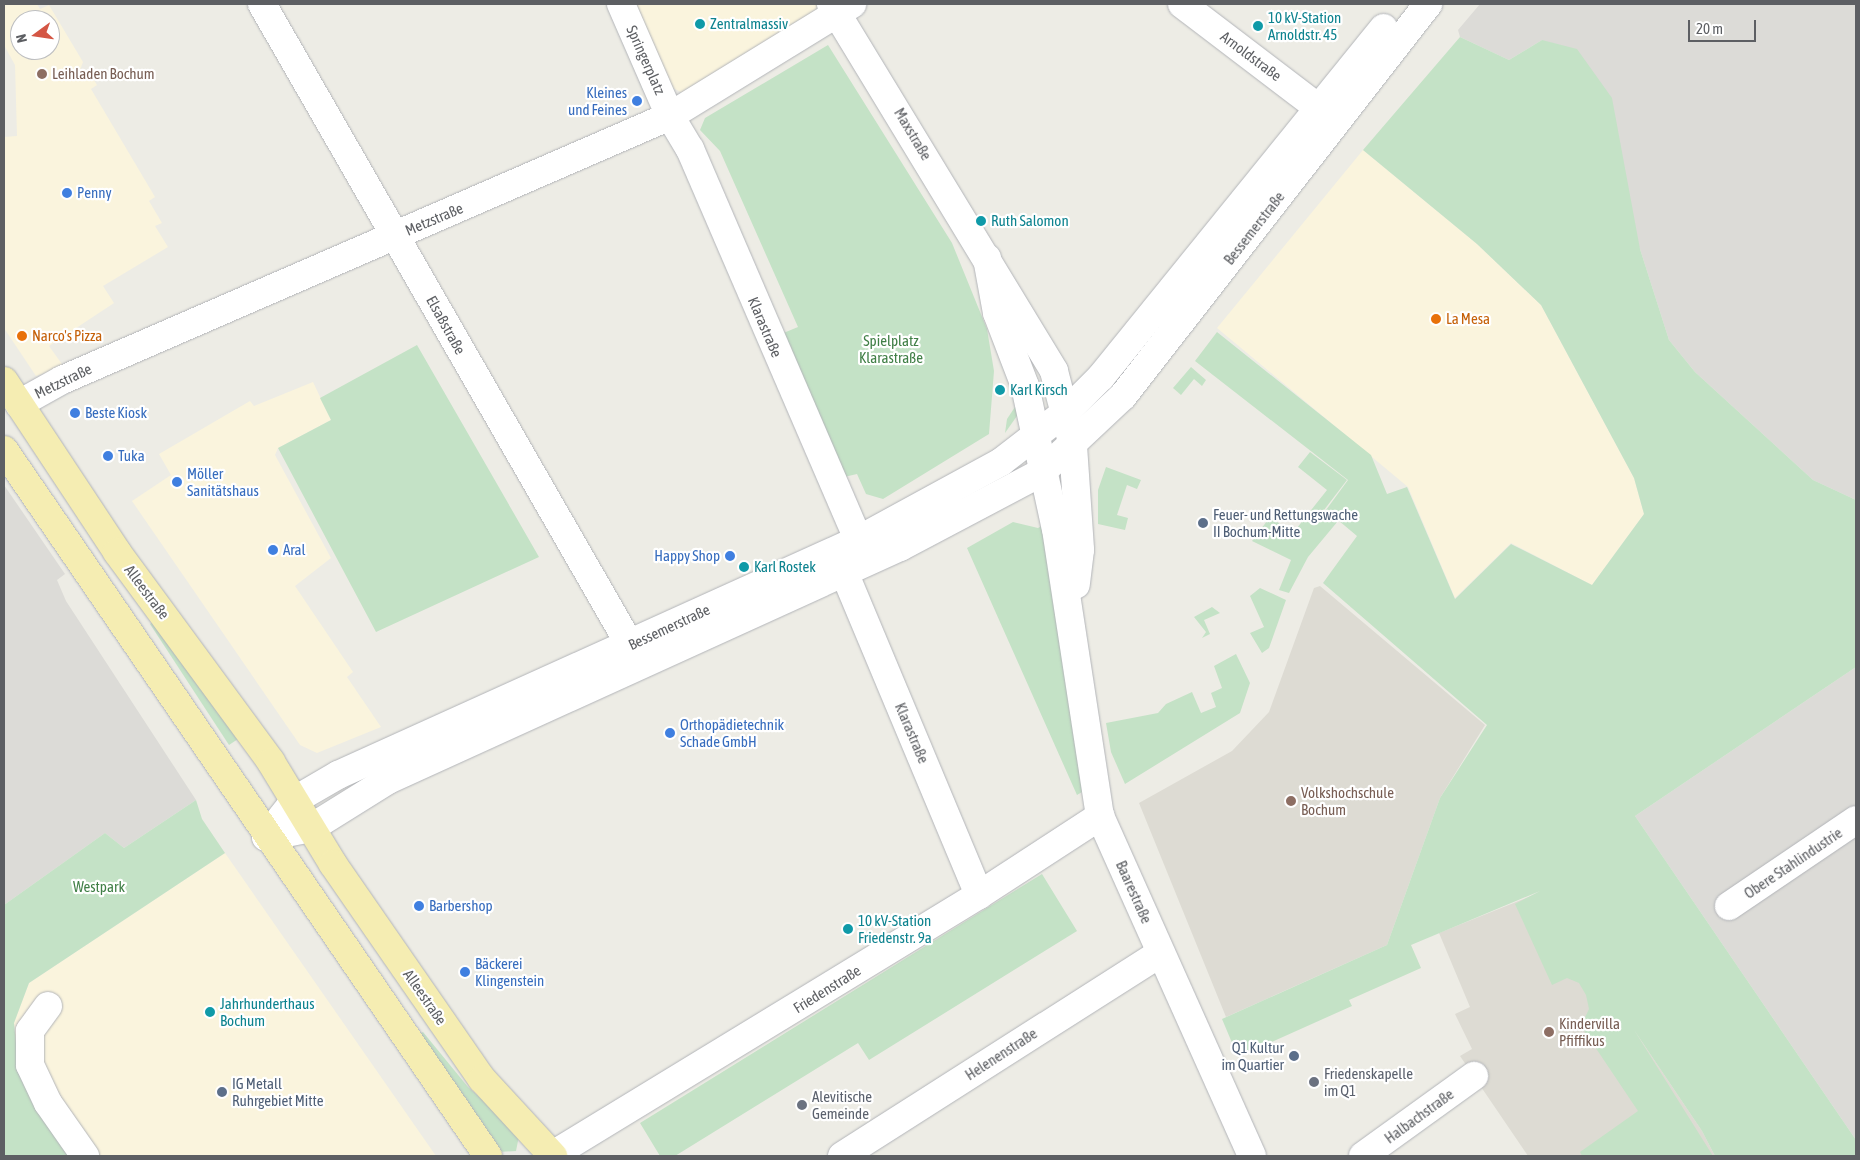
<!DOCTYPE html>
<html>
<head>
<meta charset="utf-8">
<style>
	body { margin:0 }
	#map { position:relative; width:1860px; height:1160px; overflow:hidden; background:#edece5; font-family:"Asap Condensed",sans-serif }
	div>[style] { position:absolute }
	.commercial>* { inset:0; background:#faf4dd }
	.industrial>* { inset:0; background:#dcdbd7 }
	.education>* { inset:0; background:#dddbd3 }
	.green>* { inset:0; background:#c4e2c6 }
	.roads { filter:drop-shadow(0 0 1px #b2b4b8) drop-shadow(0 0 1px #b2b4b8) }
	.minor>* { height:28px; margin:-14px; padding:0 14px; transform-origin:14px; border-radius:14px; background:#fff }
	.major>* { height:28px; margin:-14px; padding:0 14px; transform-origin:14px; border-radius:14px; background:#f5edb2 }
	.dots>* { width:14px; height:14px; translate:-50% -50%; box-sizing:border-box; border:2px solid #fff; border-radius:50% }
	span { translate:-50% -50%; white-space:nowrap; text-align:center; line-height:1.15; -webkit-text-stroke:4.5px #fff; paint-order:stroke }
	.culture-label { font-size:15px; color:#0d838f }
	.left { translate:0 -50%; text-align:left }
	.street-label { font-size:15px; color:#5d5f63 }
	.education-label { font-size:15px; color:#785e54 }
	.shop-label { font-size:15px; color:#366cbe }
	.right { translate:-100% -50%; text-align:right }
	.food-label { font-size:15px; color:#c56008 }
	.park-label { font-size:15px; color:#407f46 }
	.service-label { font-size:15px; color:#4e5e75 }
	.worship-label { font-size:15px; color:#5b616d }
	.frame { position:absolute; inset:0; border:5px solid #5d5f63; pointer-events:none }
	.north { position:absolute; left:10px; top:10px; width:50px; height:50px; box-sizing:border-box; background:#fff; border:1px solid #bebfc1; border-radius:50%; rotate:256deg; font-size:14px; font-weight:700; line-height:20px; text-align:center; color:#5d5f63 }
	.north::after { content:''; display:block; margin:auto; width:18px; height:22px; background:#d45644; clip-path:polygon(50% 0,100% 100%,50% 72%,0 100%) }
	.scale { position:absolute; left:1688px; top:20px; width:68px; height:22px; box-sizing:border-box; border:2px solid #5d5f63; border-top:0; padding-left:6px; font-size:15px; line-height:18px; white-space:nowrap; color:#5d5f63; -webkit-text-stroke:4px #fff; paint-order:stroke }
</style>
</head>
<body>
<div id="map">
	<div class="commercial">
		<div style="clip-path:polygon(evenodd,4px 4px,37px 4px,40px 9px,49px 5px,83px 62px,80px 70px,83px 75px,89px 72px,97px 85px,91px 89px,155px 197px,149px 201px,162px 223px,155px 226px,168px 247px,103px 286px,114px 303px,49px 346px,64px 367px,36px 376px,4px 328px,4px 137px,17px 136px,15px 65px,4px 45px,4px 4px,20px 20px,50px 20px,50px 50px,20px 50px,20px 20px)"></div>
		<div style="clip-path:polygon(632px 4px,817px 4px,817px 5px,816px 11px,683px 93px,671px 87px)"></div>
		<div style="clip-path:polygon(1363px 150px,1477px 244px,1541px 305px,1634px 478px,1644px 514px,1592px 585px,1511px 543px,1455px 598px,1408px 487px,1217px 328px)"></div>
		<div style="clip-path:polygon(313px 382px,331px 420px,278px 448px,275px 455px,331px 558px,295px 586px,353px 672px,347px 677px,381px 727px,317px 753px,300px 745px,132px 501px,171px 475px,159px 454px,250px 401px,254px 406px)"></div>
		<div style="clip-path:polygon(225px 853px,436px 1156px,72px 1156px,17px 1054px,14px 1023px,29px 983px)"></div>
	</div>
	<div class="industrial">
		<div style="clip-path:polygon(1480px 4px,1856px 4px,1856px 500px,1813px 480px,1695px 372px,1669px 340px,1640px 249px,1542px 40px,1509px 60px,1460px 37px,1458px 30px)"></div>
		<div style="clip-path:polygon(4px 485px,65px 574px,57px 580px,66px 601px,196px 800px,124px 848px,105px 833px,4px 905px)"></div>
		<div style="clip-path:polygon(1856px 667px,1856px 1140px,1635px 816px)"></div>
	</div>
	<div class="education">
		<div style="clip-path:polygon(1320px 586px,1485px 725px,1440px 798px,1387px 945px,1226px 1017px,1139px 803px,1232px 751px,1269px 712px,1314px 588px)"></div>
		<div style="clip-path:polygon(1541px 892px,1702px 1131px,1715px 1156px,1528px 1156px,1460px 1056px,1472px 1049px,1455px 1014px,1470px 1007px,1439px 933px)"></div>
	</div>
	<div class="green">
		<div style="clip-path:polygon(1460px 37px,1509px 60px,1542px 40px,1577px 49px,1612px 98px,1640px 249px,1669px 340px,1695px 372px,1813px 480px,1856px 500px,1856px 667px,1635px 816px,1856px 1140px,1856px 1156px,1715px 1156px,1702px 1131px,1634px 1030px,1713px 1156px,1582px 1156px,1580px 1152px,1638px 1111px,1581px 1026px,1589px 1009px,1586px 995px,1579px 983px,1567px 978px,1552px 985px,1515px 904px,1540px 891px,1411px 945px,1421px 968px,1349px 1000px,1352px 1006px,1238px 1057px,1222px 1019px,1387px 945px,1440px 798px,1487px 725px,1323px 583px,1357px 536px,1326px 510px,1348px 480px,1195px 361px,1217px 332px,1371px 455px,1387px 494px,1407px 487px,1455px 599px,1511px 544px,1592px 585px,1644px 514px,1634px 478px,1541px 305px,1477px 244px,1363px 150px)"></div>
		<div style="clip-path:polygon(828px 45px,952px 243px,987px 329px,994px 371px,989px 434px,883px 499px,866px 494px,857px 474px,844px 477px,781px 334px,798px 327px,720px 151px,700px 130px,705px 118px)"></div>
		<div style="clip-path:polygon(417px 345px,539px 557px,376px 632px,278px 448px,331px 420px,320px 398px)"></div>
		<div style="clip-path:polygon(1191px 367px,1206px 380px,1202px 386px,1194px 379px,1181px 395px,1173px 388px)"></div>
		<div style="clip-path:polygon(1019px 401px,1019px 413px,1005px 433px,1007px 419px)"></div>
		<div style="clip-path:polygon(1310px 452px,1347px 480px,1324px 510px,1338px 521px,1308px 557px,1289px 593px,1279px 590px,1291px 560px,1252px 541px,1270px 517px,1293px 533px,1327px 490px,1298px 467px)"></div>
		<div style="clip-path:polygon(1106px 467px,1141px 480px,1137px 489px,1127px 485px,1117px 515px,1128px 518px,1125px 530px,1098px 524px,1098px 490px)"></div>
		<div style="clip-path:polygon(1013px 522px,1038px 528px,1045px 524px,1082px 792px,1077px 795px,967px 548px)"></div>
		<div style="clip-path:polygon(1260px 588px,1286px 600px,1269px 648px,1262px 653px,1250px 633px,1264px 627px,1250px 596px)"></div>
		<div style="clip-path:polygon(1212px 607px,1220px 613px,1204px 620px,1210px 634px,1202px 638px,1206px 632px,1194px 617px)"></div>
		<div style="clip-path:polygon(155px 621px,241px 737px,229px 745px,150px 624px)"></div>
		<div style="clip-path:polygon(1236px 654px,1250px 683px,1240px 713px,1125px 784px,1111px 752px,1106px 723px,1158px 713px,1166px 704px,1192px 692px,1201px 713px,1216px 707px,1211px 693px,1222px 688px,1214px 666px)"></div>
		<div style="clip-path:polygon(196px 800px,202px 819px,225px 853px,29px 983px,14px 1023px,17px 1054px,72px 1156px,4px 1156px,4px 905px,105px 833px,124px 848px)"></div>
		<div style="clip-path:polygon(1042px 874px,1077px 931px,869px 1060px,858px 1043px,675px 1156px,660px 1156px,640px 1123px)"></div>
		<div style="clip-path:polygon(423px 1032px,468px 1087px,514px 1128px,519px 1136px,516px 1151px,499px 1152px,419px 1034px)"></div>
	</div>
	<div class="roads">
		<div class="minor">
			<div style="left:262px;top:4px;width:739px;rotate:60.14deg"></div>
			<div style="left:621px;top:4px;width:122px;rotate:66.4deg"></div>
			<div style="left:670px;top:116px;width:39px;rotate:59deg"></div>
			<div style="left:690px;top:149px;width:426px;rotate:66.7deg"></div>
			<div style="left:831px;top:4px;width:429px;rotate:58.7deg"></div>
			<div style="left:1054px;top:371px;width:77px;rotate:75.8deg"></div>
			<div style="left:1073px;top:446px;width:104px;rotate:86.1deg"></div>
			<div style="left:1080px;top:550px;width:35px;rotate:97deg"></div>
			<div style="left:1182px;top:4px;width:173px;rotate:37.3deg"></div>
			<div style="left:987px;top:258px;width:56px;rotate:79.7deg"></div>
			<div style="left:997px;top:313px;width:78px;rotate:69deg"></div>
			<div style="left:1025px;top:386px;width:146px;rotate:77.8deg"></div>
			<div style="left:1056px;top:529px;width:290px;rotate:81.3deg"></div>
			<div style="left:1100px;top:816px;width:372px;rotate:65.9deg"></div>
			<div style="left:19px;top:404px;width:49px;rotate:-29.2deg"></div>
			<div style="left:62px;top:380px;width:663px;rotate:-23.47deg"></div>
			<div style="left:670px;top:116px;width:214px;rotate:-31.6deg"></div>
			<div style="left:844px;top:572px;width:350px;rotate:67.3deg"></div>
			<div style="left:266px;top:837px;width:46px;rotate:-11.3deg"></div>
			<div style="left:311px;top:828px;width:91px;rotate:-31.9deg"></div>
			<div style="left:388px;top:780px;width:563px;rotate:-24.47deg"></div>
			<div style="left:900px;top:547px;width:161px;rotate:-27.8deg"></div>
			<div style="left:1042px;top:472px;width:111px;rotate:-43.2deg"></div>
			<div style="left:1123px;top:396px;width:497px;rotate:-52.1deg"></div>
			<div style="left:266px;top:837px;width:47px;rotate:-51.9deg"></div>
			<div style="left:295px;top:800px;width:50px;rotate:-30.2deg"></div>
			<div style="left:338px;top:775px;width:571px;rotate:-24.32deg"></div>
			<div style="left:858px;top:540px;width:163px;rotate:-28.6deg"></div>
			<div style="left:1001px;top:462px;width:83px;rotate:-37.7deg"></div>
			<div style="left:1067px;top:411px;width:48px;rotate:-45deg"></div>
			<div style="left:1101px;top:377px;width:449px;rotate:-51deg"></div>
			<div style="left:1729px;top:906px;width:153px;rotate:-34.1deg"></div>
			<div style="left:48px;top:1006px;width:31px;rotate:126deg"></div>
			<div style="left:30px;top:1031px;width:34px;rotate:90deg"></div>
			<div style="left:30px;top:1065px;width:42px;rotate:64.7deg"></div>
			<div style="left:48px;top:1103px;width:65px;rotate:55.1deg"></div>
			<div style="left:551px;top:1156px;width:501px;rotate:-31.38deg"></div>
			<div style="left:979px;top:895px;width:145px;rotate:-33.1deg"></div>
			<div style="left:842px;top:1156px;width:378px;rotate:-32.5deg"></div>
			<div style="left:1363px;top:1156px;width:137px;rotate:-35.8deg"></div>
		</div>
		<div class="major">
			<div style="left:4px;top:381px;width:205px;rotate:56.5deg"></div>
			<div style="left:117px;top:552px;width:260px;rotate:53.7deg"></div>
			<div style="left:271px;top:762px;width:119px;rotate:58.7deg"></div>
			<div style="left:333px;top:864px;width:262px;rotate:55.3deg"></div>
			<div style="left:482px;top:1079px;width:105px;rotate:47.3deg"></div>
			<div style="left:4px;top:450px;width:856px;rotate:55.57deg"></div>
		</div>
	</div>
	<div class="dots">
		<div style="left:700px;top:24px;background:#0f9aa8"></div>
		<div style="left:1258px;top:26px;background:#0f9aa8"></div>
		<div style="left:42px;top:74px;background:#8d6e63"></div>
		<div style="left:637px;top:101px;background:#3f7fe0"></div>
		<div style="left:67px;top:193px;background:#3f7fe0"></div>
		<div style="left:981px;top:221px;background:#0f9aa8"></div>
		<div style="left:1436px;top:319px;background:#e8710a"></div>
		<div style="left:22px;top:336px;background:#e8710a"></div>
		<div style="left:1000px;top:390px;background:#0f9aa8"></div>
		<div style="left:75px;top:413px;background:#3f7fe0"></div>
		<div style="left:108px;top:456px;background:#3f7fe0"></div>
		<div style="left:177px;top:482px;background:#3f7fe0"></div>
		<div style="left:1203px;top:523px;background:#5c6f8a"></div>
		<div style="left:273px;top:550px;background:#3f7fe0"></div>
		<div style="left:730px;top:556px;background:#3f7fe0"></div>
		<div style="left:744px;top:567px;background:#0f9aa8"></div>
		<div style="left:670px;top:733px;background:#3f7fe0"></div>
		<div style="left:1291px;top:801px;background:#8d6e63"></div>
		<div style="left:419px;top:906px;background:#3f7fe0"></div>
		<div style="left:848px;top:929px;background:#0f9aa8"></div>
		<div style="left:465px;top:972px;background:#3f7fe0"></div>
		<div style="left:210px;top:1012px;background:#0f9aa8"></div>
		<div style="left:1549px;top:1032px;background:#8d6e63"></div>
		<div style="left:1294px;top:1056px;background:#5c6f8a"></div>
		<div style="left:1314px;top:1082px;background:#6b7280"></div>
		<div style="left:222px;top:1092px;background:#5c6f8a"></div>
		<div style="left:802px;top:1105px;background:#6b7280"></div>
	</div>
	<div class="culture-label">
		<span class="left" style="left:1268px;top:26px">10 kV-Station<br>Arnoldstr. 45</span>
		<span class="left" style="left:710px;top:24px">Zentralmassiv</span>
		<span class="left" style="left:991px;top:221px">Ruth Salomon</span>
		<span class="left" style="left:1010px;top:390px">Karl Kirsch</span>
		<span class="left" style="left:754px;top:567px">Karl Rostek</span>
		<span class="left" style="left:858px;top:929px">10 kV-Station<br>Friedenstr. 9a</span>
		<span class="left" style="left:220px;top:1012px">Jahrhunderthaus<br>Bochum</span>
	</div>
	<div class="street-label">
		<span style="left:1251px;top:56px;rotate:37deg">Arnoldstraße</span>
		<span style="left:646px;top:60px;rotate:66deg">Springerplatz</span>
		<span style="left:913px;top:134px;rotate:59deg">Maxstraße</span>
		<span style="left:434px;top:219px;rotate:-23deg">Metzstraße</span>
		<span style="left:1254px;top:228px;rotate:-52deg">Bessemerstraße</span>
		<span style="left:446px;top:325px;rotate:61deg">Elsaßstraße</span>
		<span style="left:765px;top:327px;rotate:67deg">Klarastraße</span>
		<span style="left:63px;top:381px;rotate:-26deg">Metzstraße</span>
		<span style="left:147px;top:592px;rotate:53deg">Alleestraße</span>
		<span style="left:669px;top:627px;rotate:-25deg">Bessemerstraße</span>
		<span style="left:912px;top:733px;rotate:67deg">Klarastraße</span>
		<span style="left:1793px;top:863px;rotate:-34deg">Obere Stahlindustrie</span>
		<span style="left:1134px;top:892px;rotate:66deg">Baarestraße</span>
		<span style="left:827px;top:989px;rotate:-32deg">Friedenstraße</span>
		<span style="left:425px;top:997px;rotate:55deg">Alleestraße</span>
		<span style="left:1001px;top:1054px;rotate:-33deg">Helenenstraße</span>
		<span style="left:1419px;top:1116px;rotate:-36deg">Halbachstraße</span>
	</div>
	<div class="education-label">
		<span class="left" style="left:52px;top:74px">Leihladen Bochum</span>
		<span class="left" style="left:1301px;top:801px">Volkshochschule<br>Bochum</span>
		<span class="left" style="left:1559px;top:1032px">Kindervilla<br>Pfiffikus</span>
	</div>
	<div class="shop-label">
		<span class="right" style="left:627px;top:101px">Kleines<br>und Feines</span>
		<span class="left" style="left:77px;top:193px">Penny</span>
		<span class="left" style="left:85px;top:413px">Beste Kiosk</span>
		<span class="left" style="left:118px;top:456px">Tuka</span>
		<span class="left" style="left:187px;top:482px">Möller<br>Sanitätshaus</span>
		<span class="left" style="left:283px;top:550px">Aral</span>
		<span class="right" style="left:720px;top:556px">Happy Shop</span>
		<span class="left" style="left:680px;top:733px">Orthopädietechnik<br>Schade GmbH</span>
		<span class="left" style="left:429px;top:906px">Barbershop</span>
		<span class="left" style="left:475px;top:972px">Bäckerei<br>Klingenstein</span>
	</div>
	<div class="food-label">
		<span class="left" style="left:1446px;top:319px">La Mesa</span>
		<span class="left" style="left:32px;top:336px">Narco's Pizza</span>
	</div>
	<div class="park-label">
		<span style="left:891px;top:349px">Spielplatz<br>Klarastraße</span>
		<span style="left:99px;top:887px">Westpark</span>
	</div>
	<div class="service-label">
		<span class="left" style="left:1213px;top:523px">Feuer- und Rettungswache<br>II Bochum-Mitte</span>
		<span class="right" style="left:1284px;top:1056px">Q1 Kultur<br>im Quartier</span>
		<span class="left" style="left:232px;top:1092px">IG Metall<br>Ruhrgebiet Mitte</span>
	</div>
	<div class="worship-label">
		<span class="left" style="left:1324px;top:1082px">Friedenskapelle<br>im Q1</span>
		<span class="left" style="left:812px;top:1105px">Alevitische<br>Gemeinde</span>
	</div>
	<div class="frame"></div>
	<div class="north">N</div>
	<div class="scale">20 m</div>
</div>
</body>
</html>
